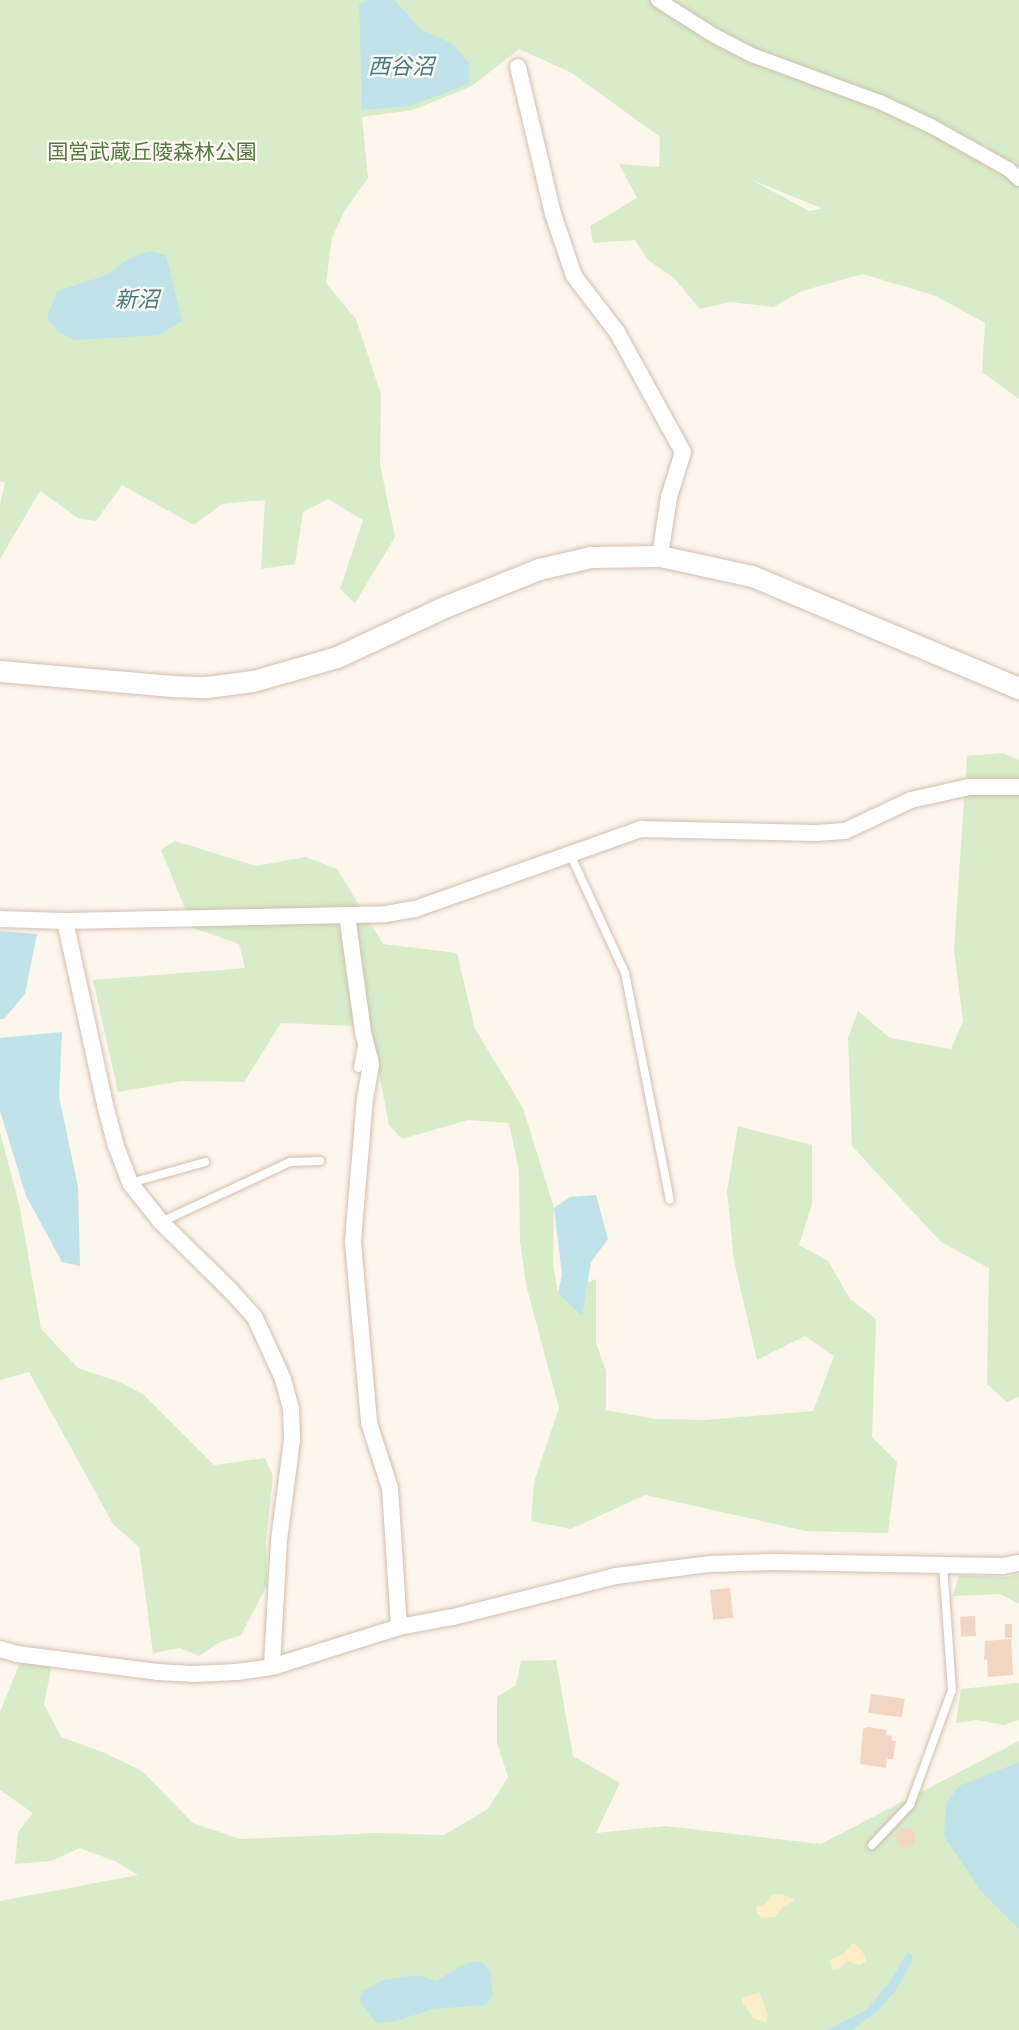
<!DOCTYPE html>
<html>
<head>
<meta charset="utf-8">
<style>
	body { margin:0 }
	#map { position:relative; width:1019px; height:2030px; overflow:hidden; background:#fdf6ec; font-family:"IBM Plex Sans","Noto Sans JP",sans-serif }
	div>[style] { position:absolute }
	.green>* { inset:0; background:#d8ecc9 }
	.sand>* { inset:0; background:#fcefc7 }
	.water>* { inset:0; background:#bfe3e8 }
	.building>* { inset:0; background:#f3d5c3; transform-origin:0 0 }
	.round { border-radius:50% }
	.roads { filter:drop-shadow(0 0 2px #d1beb0) drop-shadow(0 0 2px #d1beb0) }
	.service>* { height:8px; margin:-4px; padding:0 4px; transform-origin:4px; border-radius:4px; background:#fff }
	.pedestrian>* { height:14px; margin:-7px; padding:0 7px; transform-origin:7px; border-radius:7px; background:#fff }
	.minor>* { height:16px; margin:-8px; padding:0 8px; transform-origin:8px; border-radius:8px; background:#fff }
	.tertiary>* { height:21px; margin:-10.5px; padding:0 10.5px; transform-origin:10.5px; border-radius:10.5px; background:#fff }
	span { translate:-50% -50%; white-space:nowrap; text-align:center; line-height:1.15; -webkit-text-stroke:4.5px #fffaf3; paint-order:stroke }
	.park-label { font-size:21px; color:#537a41 }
	.water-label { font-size:22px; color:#437c86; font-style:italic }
</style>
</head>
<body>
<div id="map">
	<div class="green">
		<div style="clip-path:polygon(evenodd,0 0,1019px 0,1019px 399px,982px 372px,985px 323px,936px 296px,863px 274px,802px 291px,773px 307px,731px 302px,700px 309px,674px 278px,648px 260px,635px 240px,593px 243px,590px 226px,637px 198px,619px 164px,659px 167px,660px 137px,572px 73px,519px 49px,472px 86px,413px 110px,362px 117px,368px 178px,344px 212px,332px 238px,326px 283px,356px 319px,381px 394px,380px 464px,395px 537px,355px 603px,340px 589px,363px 520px,328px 499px,303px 512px,295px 564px,261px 569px,265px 500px,222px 504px,194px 525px,122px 485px,96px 521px,78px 518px,40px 491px,0 559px,0 505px,5px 482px,0 481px,0 0,752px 180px,821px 208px,821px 209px,809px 211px,752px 180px)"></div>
		<div style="clip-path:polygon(1003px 753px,1019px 760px,1019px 1397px,1007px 1402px,987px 1384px,989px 1268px,941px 1242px,852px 1146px,848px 1038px,858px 1011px,890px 1038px,951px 1049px,963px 1021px,954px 950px,967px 756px)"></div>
		<div style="clip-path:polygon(175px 841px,256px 866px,306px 857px,337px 869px,383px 944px,457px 953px,475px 1029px,523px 1108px,554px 1208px,553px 1264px,558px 1293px,596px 1279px,596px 1343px,606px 1371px,606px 1410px,655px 1419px,705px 1420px,813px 1411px,834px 1356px,805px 1336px,757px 1360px,734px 1261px,727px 1191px,738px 1126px,812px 1145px,812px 1204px,799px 1245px,828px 1261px,850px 1299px,876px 1319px,872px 1437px,897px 1462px,888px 1533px,806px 1531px,645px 1495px,571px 1529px,531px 1521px,534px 1482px,559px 1408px,526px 1285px,520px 1241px,519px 1171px,509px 1123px,468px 1120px,402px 1139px,389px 1125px,376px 1057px,354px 1026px,281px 1023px,244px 1082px,182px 1081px,118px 1092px,93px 980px,245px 968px,239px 944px,193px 928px,161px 850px)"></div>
		<div style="clip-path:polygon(0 1132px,20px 1208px,41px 1329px,78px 1368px,122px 1383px,144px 1395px,214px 1465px,265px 1458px,273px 1476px,266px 1542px,267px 1585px,241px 1635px,218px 1643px,199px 1656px,180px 1648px,153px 1653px,139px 1547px,113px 1524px,29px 1372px,0 1380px)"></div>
		<div style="clip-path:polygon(1019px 1574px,1019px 1604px,1000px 1594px,953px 1596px,959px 1575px,1004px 1577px)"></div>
		<div style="clip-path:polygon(21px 1660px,52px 1665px,44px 1704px,61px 1737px,105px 1753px,142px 1771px,193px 1823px,240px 1839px,376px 1833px,444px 1835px,488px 1809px,508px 1777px,497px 1743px,497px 1697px,516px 1685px,521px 1661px,556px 1660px,573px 1756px,620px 1783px,596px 1833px,665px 1826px,821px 1844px,1019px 1741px,1019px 2030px,0 2030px,0 1901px,138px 1875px,117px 1862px,80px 1848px,51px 1861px,15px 1864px,18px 1832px,33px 1813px,0 1790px,0 1712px)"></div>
		<div style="clip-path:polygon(1019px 1683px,1019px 1720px,1004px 1725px,976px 1720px,956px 1723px,961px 1689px)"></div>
	</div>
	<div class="sand">
		<div style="clip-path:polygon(775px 1894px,782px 1894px,795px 1900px,782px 1908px,775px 1917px,762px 1918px,757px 1913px,756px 1907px,767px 1903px,769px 1897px)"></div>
		<div style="clip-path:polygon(852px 1944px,856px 1944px,866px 1957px,866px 1961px,859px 1965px,847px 1961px,838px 1970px,832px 1970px,830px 1960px,845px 1953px)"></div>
		<div style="clip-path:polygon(759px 1992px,768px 2014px,766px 2022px,754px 2019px,742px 2002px,742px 1998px)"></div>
	</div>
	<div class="water">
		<div style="clip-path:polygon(368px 0,395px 0,420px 29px,453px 44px,469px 63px,469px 84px,410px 106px,362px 110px,359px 4px)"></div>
		<div style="clip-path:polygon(149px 251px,166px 255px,182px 321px,159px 335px,75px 340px,58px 332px,47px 318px,57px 291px,104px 276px,130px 258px)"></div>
		<div style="clip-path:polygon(0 931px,37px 934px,25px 994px,4px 1019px,0 1019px)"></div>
		<div style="clip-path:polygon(62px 1032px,59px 1096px,78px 1187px,80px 1266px,62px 1262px,26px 1196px,0 1111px,0 1038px)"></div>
		<div style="clip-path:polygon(596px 1195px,608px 1239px,591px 1262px,582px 1316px,558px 1293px,562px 1275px,554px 1208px,570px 1197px)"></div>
		<div style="clip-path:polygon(1019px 1762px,1019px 1929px,981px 1891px,944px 1836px,946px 1803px,959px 1786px)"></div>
		<div style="clip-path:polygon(908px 1952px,913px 1957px,908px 1969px,895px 1991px,879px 2010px,852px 2030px,827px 2030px,866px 2010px,889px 1983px)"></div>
		<div style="clip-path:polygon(476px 1961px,484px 1964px,490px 1972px,493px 1995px,486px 2005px,433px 2009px,396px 2021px,377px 2024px,361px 2003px,360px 1996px,363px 1991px,383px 1980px,417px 1975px,436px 1981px,463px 1965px)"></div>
	</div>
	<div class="building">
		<div style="left:730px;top:1588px;width:30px;height:20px;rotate:84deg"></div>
		<div style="left:975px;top:1616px;width:20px;height:15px;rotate:87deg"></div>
		<div style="left:1005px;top:1624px;width:7px;height:14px"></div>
		<div style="clip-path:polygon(1011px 1639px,1013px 1675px,988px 1677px,987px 1659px,984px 1660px,985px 1641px)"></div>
		<div style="left:871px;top:1694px;width:34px;height:19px;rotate:8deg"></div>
		<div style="clip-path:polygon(868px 1727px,887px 1730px,886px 1735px,892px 1736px,891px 1740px,896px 1741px,893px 1759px,887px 1759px,886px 1768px,860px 1764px,863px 1729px)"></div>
		<div class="round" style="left:896px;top:1828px;width:20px;height:20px"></div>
	</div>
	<div class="roads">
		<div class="service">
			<div style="left:570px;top:854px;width:131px;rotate:65.2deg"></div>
			<div style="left:625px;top:973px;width:231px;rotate:78.8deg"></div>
			<div style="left:358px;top:1068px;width:23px;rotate:-80deg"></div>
			<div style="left:130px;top:1183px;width:78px;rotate:-15.6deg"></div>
			<div style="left:161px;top:1222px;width:142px;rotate:-24.9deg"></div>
			<div style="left:290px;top:1162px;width:30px;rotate:-2deg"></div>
			<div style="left:872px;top:1845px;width:55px;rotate:-46.5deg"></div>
			<div style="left:910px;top:1805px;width:122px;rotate:-69.9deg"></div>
			<div style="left:952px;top:1690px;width:126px;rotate:-94.1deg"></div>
		</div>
		<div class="pedestrian">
			<div style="left:658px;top:0;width:67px;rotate:32.3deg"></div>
			<div style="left:715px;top:36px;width:42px;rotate:27.2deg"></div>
			<div style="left:752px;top:55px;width:136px;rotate:20.2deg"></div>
			<div style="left:880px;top:102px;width:56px;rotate:25.2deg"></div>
			<div style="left:931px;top:126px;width:88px;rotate:29.2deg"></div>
			<div style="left:1008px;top:169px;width:15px;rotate:42deg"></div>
		</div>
		<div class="minor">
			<div style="left:518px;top:67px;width:151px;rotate:76.6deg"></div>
			<div style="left:553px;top:214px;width:65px;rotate:71.3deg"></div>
			<div style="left:574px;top:276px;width:71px;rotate:52.5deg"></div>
			<div style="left:617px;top:332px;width:137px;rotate:61.2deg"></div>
			<div style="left:683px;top:452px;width:47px;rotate:107.3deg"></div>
			<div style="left:669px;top:497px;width:60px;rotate:98.7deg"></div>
			<div style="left:347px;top:915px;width:118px;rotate:82.2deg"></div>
			<div style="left:363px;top:1032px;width:34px;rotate:76deg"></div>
			<div style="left:371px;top:1065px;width:34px;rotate:100deg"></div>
			<div style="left:365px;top:1098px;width:144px;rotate:94.8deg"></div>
			<div style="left:353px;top:1242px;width:182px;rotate:84.9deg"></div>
			<div style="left:369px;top:1423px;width:68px;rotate:72.1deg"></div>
			<div style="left:390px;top:1488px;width:139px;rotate:86.3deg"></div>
			<div style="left:0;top:919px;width:65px;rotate:1.8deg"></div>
			<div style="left:65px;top:921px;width:321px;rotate:-1.2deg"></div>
			<div style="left:386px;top:914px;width:29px;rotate:-10deg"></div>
			<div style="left:415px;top:909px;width:240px;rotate:-19.5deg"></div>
			<div style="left:641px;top:829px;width:175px;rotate:1.3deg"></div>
			<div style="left:816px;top:833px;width:29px;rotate:-4deg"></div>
			<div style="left:845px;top:831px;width:73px;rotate:-25.2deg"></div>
			<div style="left:911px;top:800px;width:59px;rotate:-12.6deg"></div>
			<div style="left:969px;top:787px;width:50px"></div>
			<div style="left:65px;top:921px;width:188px;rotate:77.7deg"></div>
			<div style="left:105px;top:1105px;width:42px;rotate:75deg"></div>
			<div style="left:116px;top:1146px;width:40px;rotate:69deg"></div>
			<div style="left:130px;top:1183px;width:50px;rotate:51.5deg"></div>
			<div style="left:161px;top:1222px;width:98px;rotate:44.6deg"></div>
			<div style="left:231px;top:1291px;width:36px;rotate:48deg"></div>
			<div style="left:255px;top:1318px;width:67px;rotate:65.3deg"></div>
			<div style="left:283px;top:1379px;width:31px;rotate:75deg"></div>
			<div style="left:291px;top:1409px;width:31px;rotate:88deg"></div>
			<div style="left:292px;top:1440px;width:101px;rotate:97.4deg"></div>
			<div style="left:279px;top:1540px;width:127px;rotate:93.2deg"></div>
			<div style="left:0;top:1649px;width:18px;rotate:16deg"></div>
			<div style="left:17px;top:1654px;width:141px;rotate:7.3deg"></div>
			<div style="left:157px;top:1672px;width:36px;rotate:3deg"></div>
			<div style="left:193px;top:1674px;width:44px;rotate:-2.6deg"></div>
			<div style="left:237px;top:1672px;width:35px;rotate:-8deg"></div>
			<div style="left:272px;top:1667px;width:133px;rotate:-17.5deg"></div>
			<div style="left:399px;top:1627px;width:55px;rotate:-10.5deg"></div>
			<div style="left:453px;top:1617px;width:168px;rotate:-14.1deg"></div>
			<div style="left:616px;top:1576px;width:95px;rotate:-7.3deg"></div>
			<div style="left:710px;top:1564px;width:64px;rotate:-1.8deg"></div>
			<div style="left:774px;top:1562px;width:229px;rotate:1deg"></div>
			<div style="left:1003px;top:1566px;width:16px;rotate:-11deg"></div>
		</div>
		<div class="tertiary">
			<div style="left:0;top:671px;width:173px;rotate:5deg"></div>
			<div style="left:172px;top:686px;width:34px;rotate:2deg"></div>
			<div style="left:206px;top:687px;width:47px;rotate:-7.3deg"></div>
			<div style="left:253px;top:681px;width:87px;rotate:-15.9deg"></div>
			<div style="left:337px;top:657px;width:118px;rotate:-25deg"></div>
			<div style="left:444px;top:607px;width:102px;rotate:-21.8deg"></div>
			<div style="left:539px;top:569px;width:53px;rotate:-13deg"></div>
			<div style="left:591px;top:557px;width:69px;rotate:-0.8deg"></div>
			<div style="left:660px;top:556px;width:94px;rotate:12.3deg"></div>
			<div style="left:752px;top:576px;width:290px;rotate:22.8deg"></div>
		</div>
	</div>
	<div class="park-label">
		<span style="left:152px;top:151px">国営武蔵丘陵森林公園</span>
	</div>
	<div class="water-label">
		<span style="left:401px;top:66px">西谷沼</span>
		<span style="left:137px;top:299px">新沼</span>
	</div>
</div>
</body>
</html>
